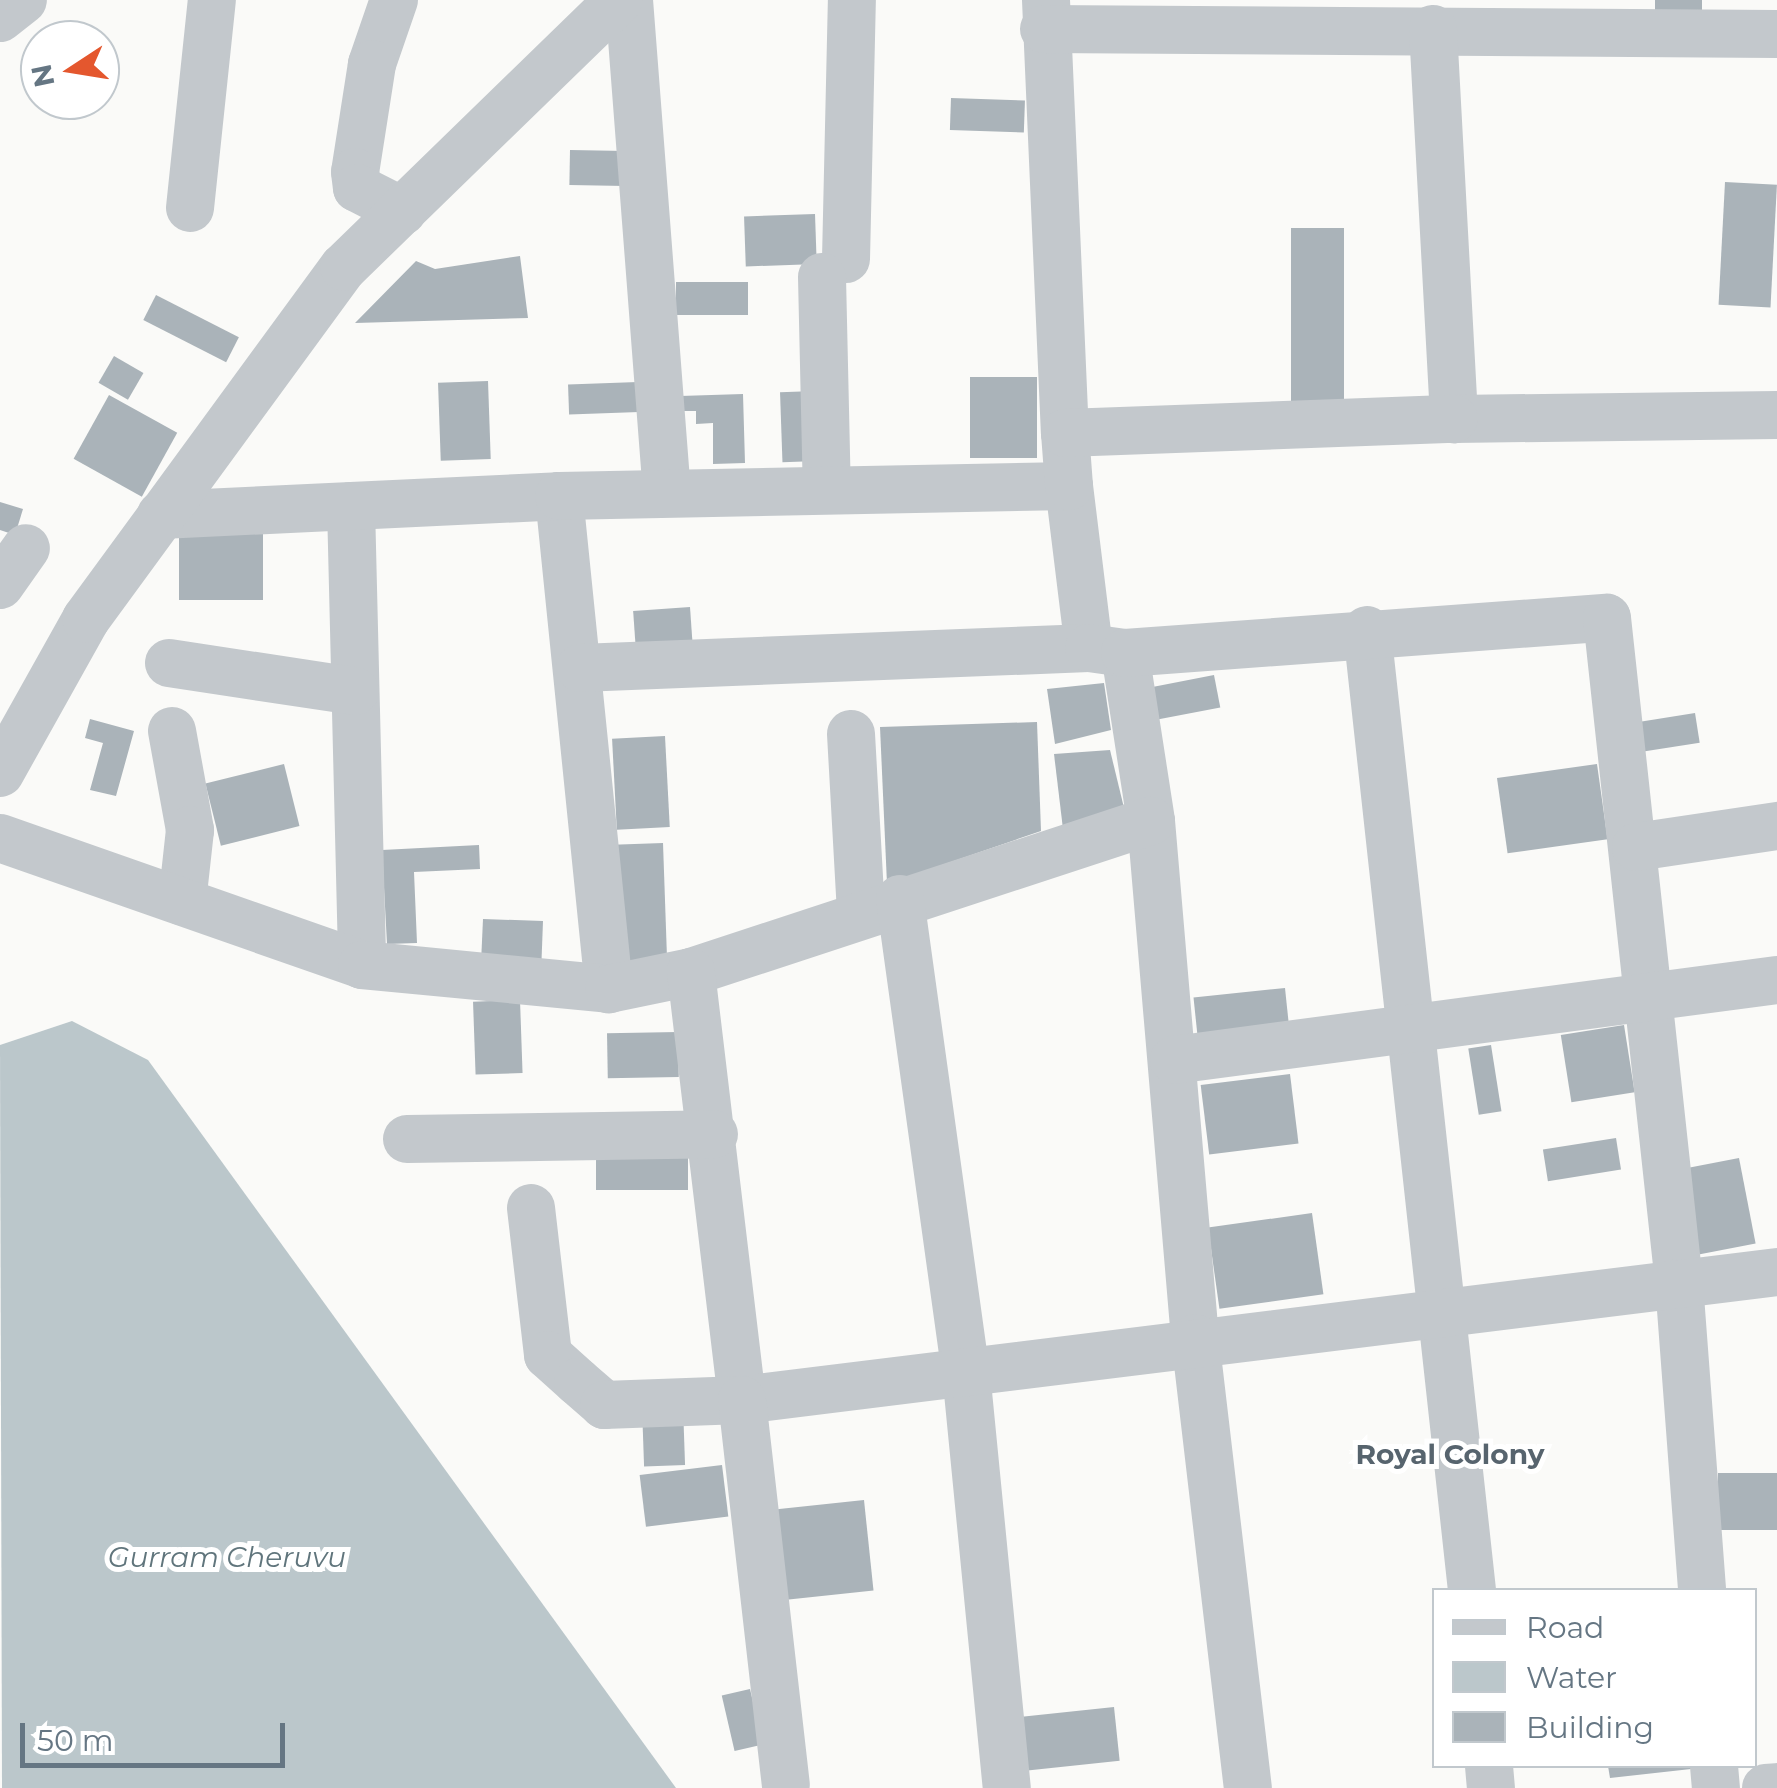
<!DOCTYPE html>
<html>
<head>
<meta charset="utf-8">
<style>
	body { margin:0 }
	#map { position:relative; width:1777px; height:1788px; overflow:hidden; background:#fafaf8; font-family:Montserrat,sans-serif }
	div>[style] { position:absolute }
	.water>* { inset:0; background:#bbc7cb }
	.building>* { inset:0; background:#aab3b9; transform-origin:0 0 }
	.minor>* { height:48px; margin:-24px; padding:0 24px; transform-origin:24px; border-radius:24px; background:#c3c8cc }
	span { translate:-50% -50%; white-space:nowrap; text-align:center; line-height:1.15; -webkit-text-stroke:10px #fff; paint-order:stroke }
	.neighbourhood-label { font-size:28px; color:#57646e; font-weight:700 }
	.water-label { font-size:28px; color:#60757c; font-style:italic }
	.legend { position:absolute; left:1432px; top:1588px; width:325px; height:180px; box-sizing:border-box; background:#fff; border:2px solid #c1c8cd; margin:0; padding:12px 18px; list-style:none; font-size:30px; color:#657683 }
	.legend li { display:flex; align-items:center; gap:20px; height:50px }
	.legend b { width:50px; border:2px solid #c1c8cd }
	.north { position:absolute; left:20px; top:20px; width:100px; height:100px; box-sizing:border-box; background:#fff; border:2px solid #c1c8cd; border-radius:50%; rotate:258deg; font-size:28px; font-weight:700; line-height:40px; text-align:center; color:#657683 }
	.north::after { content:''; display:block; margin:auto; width:35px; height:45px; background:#e4572e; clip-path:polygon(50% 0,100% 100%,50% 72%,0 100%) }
	.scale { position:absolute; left:20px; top:1723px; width:265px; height:45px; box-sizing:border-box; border:5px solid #657683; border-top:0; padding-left:12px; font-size:30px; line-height:35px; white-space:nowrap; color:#657683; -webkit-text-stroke:8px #fff; paint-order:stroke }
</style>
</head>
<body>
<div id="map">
	<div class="water">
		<div style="clip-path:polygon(72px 1021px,148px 1060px,676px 1788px,2px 1788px,0 1045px)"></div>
	</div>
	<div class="building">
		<div style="left:1655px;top:0;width:47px;height:16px"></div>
		<div style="left:951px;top:98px;width:74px;height:32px;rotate:2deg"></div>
		<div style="left:570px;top:150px;width:56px;height:35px;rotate:1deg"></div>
		<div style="left:1725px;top:182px;width:52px;height:123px;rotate:3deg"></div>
		<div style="left:815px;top:214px;width:50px;height:71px;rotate:88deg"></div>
		<div style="left:1291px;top:228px;width:53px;height:177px"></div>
		<div style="clip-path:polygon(520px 256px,528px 318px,355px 323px,416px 261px,435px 269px)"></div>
		<div style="left:748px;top:282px;width:33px;height:72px;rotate:90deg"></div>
		<div style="left:156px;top:295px;width:93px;height:28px;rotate:27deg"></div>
		<div style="left:114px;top:356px;width:34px;height:31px;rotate:30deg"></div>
		<div style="left:970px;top:377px;width:67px;height:81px"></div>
		<div style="left:488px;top:381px;width:78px;height:50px;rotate:88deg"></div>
		<div style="left:638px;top:382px;width:30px;height:70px;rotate:88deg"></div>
		<div style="left:815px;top:391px;width:70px;height:35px;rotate:88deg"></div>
		<div style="clip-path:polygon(743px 394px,745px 463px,713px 464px,713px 423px,696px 424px,696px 411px,681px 411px,680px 396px)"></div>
		<div style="left:109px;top:395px;width:78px;height:73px;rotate:29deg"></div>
		<div style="clip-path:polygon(0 502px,23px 509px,15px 535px,0 530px)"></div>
		<div style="left:179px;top:521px;width:84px;height:79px"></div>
		<div style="left:690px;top:607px;width:42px;height:57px;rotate:86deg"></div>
		<div style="left:1214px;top:675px;width:33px;height:64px;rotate:79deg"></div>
		<div style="clip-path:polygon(1104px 683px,1111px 730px,1055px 744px,1047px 689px)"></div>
		<div style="left:1695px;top:713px;width:30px;height:65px;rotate:81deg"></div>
		<div style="clip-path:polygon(90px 719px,134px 731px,116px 796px,90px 790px,103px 743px,85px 738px)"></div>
		<div style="clip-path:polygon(1037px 722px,1041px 831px,887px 884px,880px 727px)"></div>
		<div style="left:665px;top:736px;width:91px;height:53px;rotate:87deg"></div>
		<div style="clip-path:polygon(1110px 750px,1125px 812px,1063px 829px,1054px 754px)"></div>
		<div style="left:284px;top:764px;width:64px;height:81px;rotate:76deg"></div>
		<div style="left:1597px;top:764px;width:76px;height:101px;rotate:82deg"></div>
		<div style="left:663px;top:843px;width:117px;height:50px;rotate:88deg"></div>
		<div style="clip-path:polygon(479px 845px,480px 869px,414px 872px,417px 943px,387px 944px,382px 850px)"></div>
		<div style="clip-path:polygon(483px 919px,543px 921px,541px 974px,481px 963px)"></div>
		<div style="left:1285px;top:988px;width:44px;height:92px;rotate:84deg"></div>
		<div style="left:520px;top:1000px;width:73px;height:47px;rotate:88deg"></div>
		<div style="left:1624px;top:1025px;width:68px;height:64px;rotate:81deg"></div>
		<div style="left:678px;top:1032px;width:45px;height:71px;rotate:89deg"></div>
		<div style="left:1491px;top:1045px;width:67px;height:23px;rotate:81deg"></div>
		<div style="left:1290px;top:1074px;width:70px;height:90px;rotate:83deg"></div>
		<div style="left:1616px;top:1138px;width:32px;height:74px;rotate:81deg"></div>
		<div style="left:688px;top:1147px;width:43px;height:92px;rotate:90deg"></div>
		<div style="left:1739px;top:1158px;width:87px;height:58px;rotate:79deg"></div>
		<div style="left:1312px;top:1213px;width:82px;height:105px;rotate:82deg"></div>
		<div style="left:683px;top:1406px;width:59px;height:41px;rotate:88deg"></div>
		<div style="left:722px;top:1465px;width:52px;height:83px;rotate:83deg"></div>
		<div style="left:1777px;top:1473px;width:57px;height:59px;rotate:90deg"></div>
		<div style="left:864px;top:1500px;width:91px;height:97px;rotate:84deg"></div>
		<div style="left:750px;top:1689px;width:57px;height:29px;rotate:77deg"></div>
		<div style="left:1114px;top:1707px;width:54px;height:95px;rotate:84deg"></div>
		<div style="clip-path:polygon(1608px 1766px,1700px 1766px,1700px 1768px,1610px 1778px)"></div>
	</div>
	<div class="minor">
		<div style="left:394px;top:0;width:68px;rotate:109deg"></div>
		<div style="left:372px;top:64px;width:109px;rotate:98.9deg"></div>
		<div style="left:355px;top:172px;width:16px;rotate:83deg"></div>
		<div style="left:357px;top:188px;width:51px;rotate:27.1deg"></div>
		<div style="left:629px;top:0;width:494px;rotate:85.6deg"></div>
		<div style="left:1046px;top:0;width:433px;rotate:87.5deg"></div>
		<div style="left:0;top:18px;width:29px;rotate:-38deg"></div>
		<div style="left:1044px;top:29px;width:733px;rotate:0.39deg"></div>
		<div style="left:1433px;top:29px;width:391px;rotate:86.9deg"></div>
		<div style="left:1454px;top:419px;width:323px;rotate:-0.7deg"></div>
		<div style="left:190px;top:208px;width:209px;rotate:-84deg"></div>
		<div style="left:846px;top:259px;width:259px;rotate:-88.7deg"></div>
		<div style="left:822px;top:277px;width:213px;rotate:88.7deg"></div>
		<div style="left:1069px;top:486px;width:163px;rotate:83deg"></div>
		<div style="left:559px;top:496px;width:496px;rotate:84.2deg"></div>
		<div style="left:351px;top:506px;width:459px;rotate:88.6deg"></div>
		<div style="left:161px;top:515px;width:398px;rotate:-2.7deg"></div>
		<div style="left:559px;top:496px;width:510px;rotate:-1.12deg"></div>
		<div style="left:1069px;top:486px;width:53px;rotate:-94.3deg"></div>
		<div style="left:1065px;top:433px;width:389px;rotate:-2.1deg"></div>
		<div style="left:0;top:585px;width:45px;rotate:-54.9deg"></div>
		<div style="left:1367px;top:630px;width:966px;rotate:83.76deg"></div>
		<div style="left:1125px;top:653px;width:170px;rotate:81.2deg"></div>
		<div style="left:1151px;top:821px;width:519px;rotate:85.14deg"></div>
		<div style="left:1195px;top:1338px;width:453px;rotate:83.3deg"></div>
		<div style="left:169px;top:663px;width:188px;rotate:8.6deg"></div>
		<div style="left:580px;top:668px;width:509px;rotate:-2.25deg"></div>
		<div style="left:1089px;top:648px;width:36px;rotate:8deg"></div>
		<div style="left:1125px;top:653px;width:483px;rotate:-4.2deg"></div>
		<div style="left:1607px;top:618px;width:669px;rotate:83.82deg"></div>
		<div style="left:1679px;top:1283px;width:308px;rotate:85.7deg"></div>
		<div style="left:172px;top:731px;width:101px;rotate:79.7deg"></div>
		<div style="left:190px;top:830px;width:72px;rotate:96.3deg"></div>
		<div style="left:851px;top:734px;width:178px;rotate:86.8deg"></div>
		<div style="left:0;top:773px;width:176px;rotate:-60.8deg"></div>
		<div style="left:86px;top:619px;width:436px;rotate:-53.8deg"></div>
		<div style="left:344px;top:267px;width:383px;rotate:-44.2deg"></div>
		<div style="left:0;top:838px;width:384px;rotate:19.3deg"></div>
		<div style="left:362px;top:965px;width:248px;rotate:5.5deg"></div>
		<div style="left:609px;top:989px;width:84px;rotate:-11.7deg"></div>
		<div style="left:691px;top:972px;width:484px;rotate:-18.2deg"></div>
		<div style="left:1636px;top:847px;width:143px;rotate:-8.5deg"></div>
		<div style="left:900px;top:899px;width:478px;rotate:82.1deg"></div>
		<div style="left:966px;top:1372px;width:418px;rotate:84.4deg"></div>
		<div style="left:691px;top:972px;width:431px;rotate:83.2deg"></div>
		<div style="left:742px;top:1400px;width:1043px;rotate:-7.05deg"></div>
		<div style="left:1174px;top:1060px;width:608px;rotate:-7.56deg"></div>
		<div style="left:407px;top:1139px;width:307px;rotate:-0.9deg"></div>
		<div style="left:531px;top:1208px;width:148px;rotate:83.4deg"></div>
		<div style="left:548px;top:1355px;width:40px;rotate:42deg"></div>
		<div style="left:578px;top:1382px;width:35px;rotate:41deg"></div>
		<div style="left:604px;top:1405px;width:138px;rotate:-2.1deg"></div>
		<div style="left:742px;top:1400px;width:387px;rotate:83.5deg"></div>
		<div style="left:1489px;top:1766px;width:22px;rotate:85deg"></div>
		<div style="left:1714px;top:1766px;width:22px;rotate:85deg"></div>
		<div style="left:1766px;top:1788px;width:11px;rotate:-5deg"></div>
	</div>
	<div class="neighbourhood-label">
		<span style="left:1450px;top:1454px">Royal Colony</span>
	</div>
	<div class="water-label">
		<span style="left:227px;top:1557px">Gurram Cheruvu</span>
	</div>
	<ul class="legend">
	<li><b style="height:12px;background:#c3c8cc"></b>Road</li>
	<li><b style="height:28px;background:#bbc7cb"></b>Water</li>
	<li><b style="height:28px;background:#aab3b9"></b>Building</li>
	</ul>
	<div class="north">N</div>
	<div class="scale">50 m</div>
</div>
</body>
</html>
